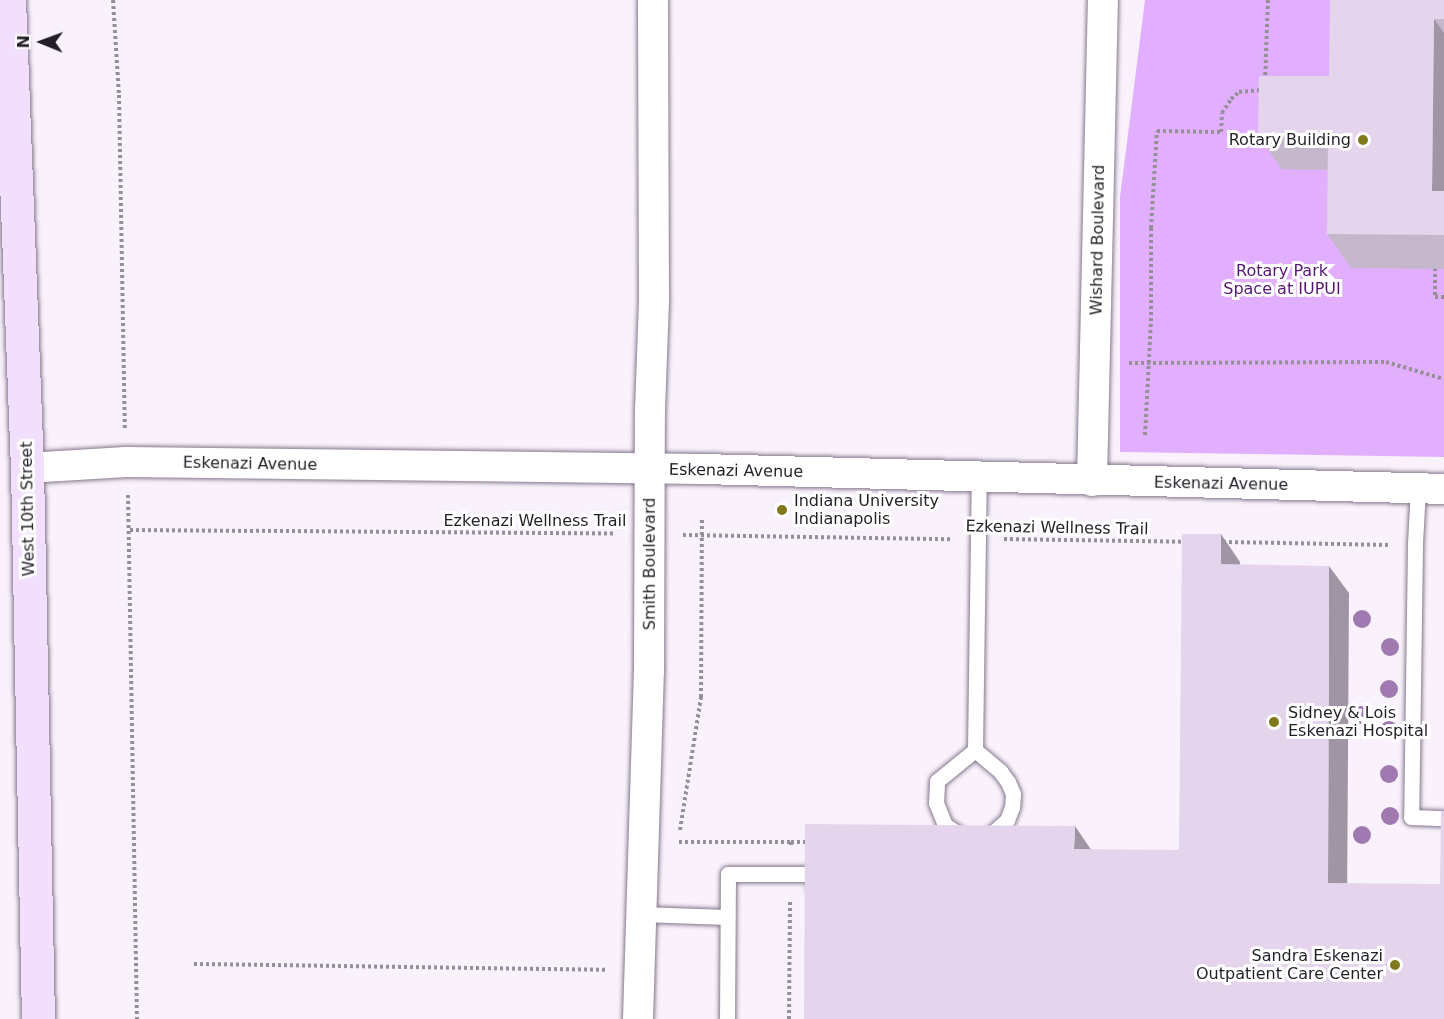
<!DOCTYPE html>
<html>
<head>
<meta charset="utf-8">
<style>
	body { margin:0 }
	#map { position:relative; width:1444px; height:1019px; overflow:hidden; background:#f9f2fc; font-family:"DejaVu Sans",sans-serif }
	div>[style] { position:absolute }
	.green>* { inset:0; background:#e2affe }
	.path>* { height:4px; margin-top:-2px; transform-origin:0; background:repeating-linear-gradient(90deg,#958f98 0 3px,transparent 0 6px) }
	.roads { filter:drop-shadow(0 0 2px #86788d) drop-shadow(0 0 2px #86788d) }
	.lane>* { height:15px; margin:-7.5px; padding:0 7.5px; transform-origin:7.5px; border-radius:7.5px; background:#fff }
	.street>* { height:30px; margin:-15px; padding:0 15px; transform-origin:15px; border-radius:15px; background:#fff }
	.primary>* { height:33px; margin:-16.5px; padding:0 16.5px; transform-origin:16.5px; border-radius:16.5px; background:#f2dffd }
	.trees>* { width:18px; height:18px; margin:-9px; border-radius:50%; background:#9f79b0 }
	.wall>* { inset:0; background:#c4b7cb }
	.shaded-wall>* { inset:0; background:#a095a5 }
	.building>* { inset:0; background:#e4d5ec }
	.dots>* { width:16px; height:16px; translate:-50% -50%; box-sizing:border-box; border:3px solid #fff; border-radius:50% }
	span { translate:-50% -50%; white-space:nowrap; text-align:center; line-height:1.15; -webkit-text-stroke:6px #fff; paint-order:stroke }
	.poi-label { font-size:16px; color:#241f27 }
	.right { translate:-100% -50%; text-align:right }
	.left { translate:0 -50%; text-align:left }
	.street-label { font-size:16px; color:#241f27 }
	.park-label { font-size:16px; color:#561671 }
	.north { position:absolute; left:12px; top:12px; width:60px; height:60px; -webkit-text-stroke:4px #fff; paint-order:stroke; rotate:271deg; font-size:16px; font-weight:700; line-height:24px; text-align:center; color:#241f27 }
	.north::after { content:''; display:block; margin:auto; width:21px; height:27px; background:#241f27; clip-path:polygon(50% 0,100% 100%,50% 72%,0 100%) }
</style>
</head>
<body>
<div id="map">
	<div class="green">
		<div style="clip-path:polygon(1145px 0,1444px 0,1444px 457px,1120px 452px,1120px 197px)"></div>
	</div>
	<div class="path">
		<div style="left:113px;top:0;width:95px;rotate:86.4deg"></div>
		<div style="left:119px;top:95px;width:333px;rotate:89deg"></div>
		<div style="left:1265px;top:81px;width:81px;rotate:-87.9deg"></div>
		<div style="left:1435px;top:268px;width:29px;rotate:90deg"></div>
		<div style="left:1435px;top:297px;width:9px"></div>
		<div style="left:1129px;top:363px;width:257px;rotate:-0.2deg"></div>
		<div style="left:1386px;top:362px;width:60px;rotate:16.3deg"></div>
		<div style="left:1145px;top:435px;width:114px;rotate:-87deg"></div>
		<div style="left:1151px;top:321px;width:93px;rotate:-90deg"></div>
		<div style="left:1151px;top:228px;width:97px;rotate:-86.5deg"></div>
		<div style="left:1157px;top:131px;width:64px;rotate:0.9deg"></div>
		<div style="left:1221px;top:132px;width:19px;rotate:-87deg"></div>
		<div style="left:1222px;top:113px;width:17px;rotate:-57deg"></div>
		<div style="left:1231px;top:99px;width:11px;rotate:-41deg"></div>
		<div style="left:1239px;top:92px;width:22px;rotate:-5deg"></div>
		<div style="left:128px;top:495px;width:524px;rotate:89.02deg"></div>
		<div style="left:130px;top:530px;width:485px;rotate:0.4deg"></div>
		<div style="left:683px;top:535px;width:268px;rotate:0.9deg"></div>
		<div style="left:1004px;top:539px;width:181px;rotate:0.9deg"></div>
		<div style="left:1223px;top:542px;width:166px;rotate:1deg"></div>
		<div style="left:680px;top:830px;width:135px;rotate:-81deg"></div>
		<div style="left:701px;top:697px;width:180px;rotate:-89.7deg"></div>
		<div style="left:679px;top:842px;width:112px"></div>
		<div style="left:791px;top:842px;width:5px;rotate:90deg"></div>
		<div style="left:791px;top:842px;width:17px"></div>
		<div style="left:194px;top:964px;width:414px;rotate:0.8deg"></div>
		<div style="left:789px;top:1019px;width:119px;rotate:-89.5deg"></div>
	</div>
	<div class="roads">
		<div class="lane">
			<div style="left:1418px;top:488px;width:56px;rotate:93.1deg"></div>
			<div style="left:1415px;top:544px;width:273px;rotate:90.8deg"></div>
			<div style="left:1411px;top:817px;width:33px;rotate:2deg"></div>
			<div style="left:975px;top:750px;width:273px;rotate:-89.2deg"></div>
			<div style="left:975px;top:750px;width:33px;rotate:40deg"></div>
			<div style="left:1000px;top:771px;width:14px;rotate:54deg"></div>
			<div style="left:1008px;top:782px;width:13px;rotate:67deg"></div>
			<div style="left:1013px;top:794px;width:13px;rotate:94deg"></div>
			<div style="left:1012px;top:807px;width:14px;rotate:111deg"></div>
			<div style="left:1007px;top:820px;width:24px;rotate:138deg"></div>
			<div style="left:989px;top:836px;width:12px;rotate:166deg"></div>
			<div style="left:977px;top:839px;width:12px;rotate:-175deg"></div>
			<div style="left:965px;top:838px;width:24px;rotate:-147deg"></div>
			<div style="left:945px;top:825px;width:24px;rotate:-112deg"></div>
			<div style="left:936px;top:803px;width:22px;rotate:-87deg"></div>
			<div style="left:937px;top:781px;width:49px;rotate:-39.2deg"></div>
			<div style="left:640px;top:914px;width:87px;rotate:2deg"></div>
			<div style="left:727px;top:1019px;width:145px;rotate:-89.6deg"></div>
			<div style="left:728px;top:874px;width:86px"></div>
			<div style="left:814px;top:874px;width:12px;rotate:90deg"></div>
		</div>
		<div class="street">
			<div style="left:27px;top:468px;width:99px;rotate:-3.5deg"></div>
			<div style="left:126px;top:462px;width:576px;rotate:0.7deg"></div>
			<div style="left:702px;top:469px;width:742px;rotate:1.54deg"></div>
			<div style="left:1092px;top:481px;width:481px;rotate:-88.7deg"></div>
			<div style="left:638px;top:1019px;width:348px;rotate:-88.2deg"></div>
			<div style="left:649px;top:671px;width:261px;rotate:-89.8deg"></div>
			<div style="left:650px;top:410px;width:109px;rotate:-87.9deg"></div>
			<div style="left:654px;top:301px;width:301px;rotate:-90.2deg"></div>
		</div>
		<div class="primary">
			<div style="left:9px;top:0;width:468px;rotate:87.8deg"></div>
			<div style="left:27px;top:468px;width:551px;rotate:88.86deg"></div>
		</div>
	</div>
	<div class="trees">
		<div style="left:1362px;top:619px"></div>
		<div style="left:1390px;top:647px"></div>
		<div style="left:1389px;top:689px"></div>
		<div style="left:1361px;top:715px"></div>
		<div style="left:1389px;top:730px"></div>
		<div style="left:1389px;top:774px"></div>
		<div style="left:1390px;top:816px"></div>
		<div style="left:1362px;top:835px"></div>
	</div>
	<div class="wall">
		<div style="clip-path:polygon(1444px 0,1444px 269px,1351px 268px,1327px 234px,1328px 170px,1282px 169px,1258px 136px,1329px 76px)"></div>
	</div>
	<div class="shaded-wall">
		<div style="clip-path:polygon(1434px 19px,1444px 33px,1444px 208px,1432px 191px)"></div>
		<div style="clip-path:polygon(1221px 534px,1240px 562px,1240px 592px,1221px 564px)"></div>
		<div style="clip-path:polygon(1329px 566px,1349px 593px,1347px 910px,1328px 883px)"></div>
		<div style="clip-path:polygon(1075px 826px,1094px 854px,1074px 849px)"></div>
	</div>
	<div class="building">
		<div style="clip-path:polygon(1330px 0,1444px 0,1444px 19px,1434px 19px,1432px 191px,1444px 191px,1444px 235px,1327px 234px,1328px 136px,1258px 136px,1259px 76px,1329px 76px)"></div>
		<div style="clip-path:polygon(1182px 534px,1221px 534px,1221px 564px,1329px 566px,1328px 883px,1440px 884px,1441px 811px,1444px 811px,1444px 1019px,804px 1019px,805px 824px,1075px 826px,1074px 849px,1179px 850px)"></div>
	</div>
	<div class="dots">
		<div style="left:1363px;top:140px;background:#81781c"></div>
		<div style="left:782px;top:510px;background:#81781c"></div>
		<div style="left:1274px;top:722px;background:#81781c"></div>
		<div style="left:1395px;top:965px;background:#81781c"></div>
	</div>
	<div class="poi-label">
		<span class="right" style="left:1351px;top:140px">Rotary Building</span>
		<span class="left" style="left:794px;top:510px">Indiana University<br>Indianapolis</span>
		<span class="left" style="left:1288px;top:722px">Sidney &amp; Lois<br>Eskenazi Hospital</span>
		<span class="right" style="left:1383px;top:965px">Sandra Eskenazi<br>Outpatient Care Center</span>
	</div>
	<div class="street-label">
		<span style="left:1098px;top:240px;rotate:-89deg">Wishard Boulevard</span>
		<span style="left:250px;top:464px;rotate:1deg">Eskenazi Avenue</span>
		<span style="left:736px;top:471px;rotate:1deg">Eskenazi Avenue</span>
		<span style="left:1221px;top:484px;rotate:1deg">Eskenazi Avenue</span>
		<span style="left:28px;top:509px;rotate:-91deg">West 10th Street</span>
		<span style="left:535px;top:521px">Ezkenazi Wellness Trail</span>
		<span style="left:1057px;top:528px;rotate:1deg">Ezkenazi Wellness Trail</span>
		<span style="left:650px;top:564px;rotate:-90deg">Smith Boulevard</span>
	</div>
	<div class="park-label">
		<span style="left:1282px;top:280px">Rotary Park<br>Space at IUPUI</span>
	</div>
	<div class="north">N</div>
</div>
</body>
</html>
